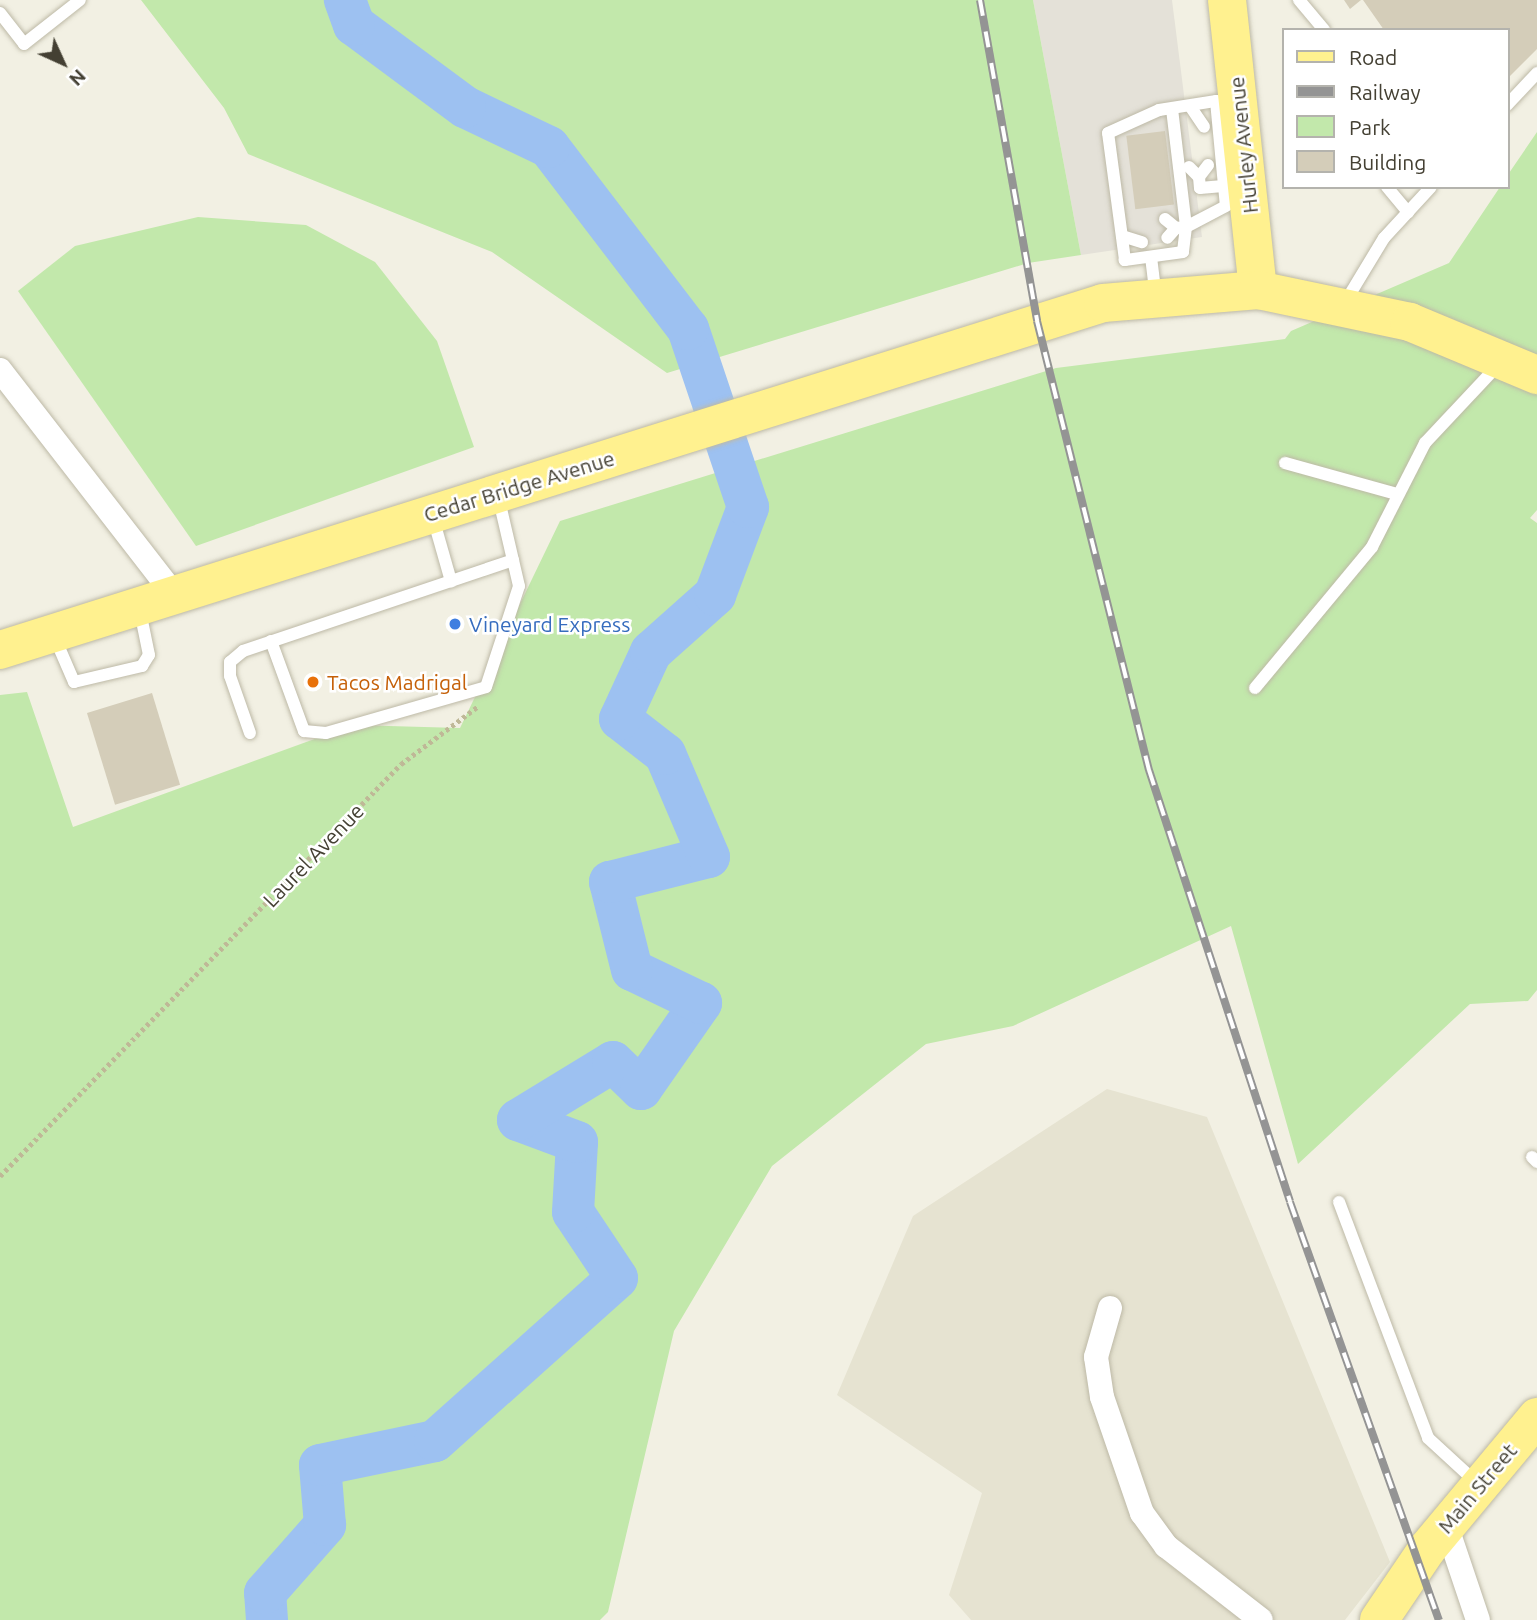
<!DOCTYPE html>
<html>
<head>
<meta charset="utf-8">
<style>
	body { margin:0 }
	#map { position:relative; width:1537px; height:1620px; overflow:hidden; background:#f2f0e3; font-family:Ubuntu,sans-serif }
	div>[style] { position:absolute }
	.residential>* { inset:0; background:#e6e3d1 }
	.industrial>* { inset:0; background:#e4e1d8 }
	.green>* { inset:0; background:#c2e8ab }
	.river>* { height:42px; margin:-21px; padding:0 21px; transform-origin:21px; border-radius:21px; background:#9dc1f1 }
	.building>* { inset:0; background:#d4cdb9; transform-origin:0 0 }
	.path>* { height:4.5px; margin-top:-2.25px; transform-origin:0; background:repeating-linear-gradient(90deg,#bfb897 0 3.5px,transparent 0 7px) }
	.roads { filter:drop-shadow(0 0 2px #bdb9a6) drop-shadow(0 0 2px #bdb9a6) }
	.lane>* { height:12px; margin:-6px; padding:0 6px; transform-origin:6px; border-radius:6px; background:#fff }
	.street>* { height:24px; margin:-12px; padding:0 12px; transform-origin:12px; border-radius:12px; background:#fff }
	.primary>* { height:38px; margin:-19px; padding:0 19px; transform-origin:19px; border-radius:19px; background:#fff18f }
	.rail>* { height:8px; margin-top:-4px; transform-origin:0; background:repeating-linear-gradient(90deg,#fff 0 16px,#949494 0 32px); box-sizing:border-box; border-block:2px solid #949494 }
	.dots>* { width:19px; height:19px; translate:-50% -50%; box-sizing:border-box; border:4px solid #fff; border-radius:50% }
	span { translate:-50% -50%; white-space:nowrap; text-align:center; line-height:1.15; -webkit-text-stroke:5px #fff; paint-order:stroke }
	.street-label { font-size:21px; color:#444033 }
	.shop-label { font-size:21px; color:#366cbe }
	.left { translate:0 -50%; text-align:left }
	.food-label { font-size:21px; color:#c56008 }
	.legend { position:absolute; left:1282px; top:28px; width:228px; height:161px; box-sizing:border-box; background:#fff; border:2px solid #b4b3ad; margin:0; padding:9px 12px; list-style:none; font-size:21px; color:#444033 }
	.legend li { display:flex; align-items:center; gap:14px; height:35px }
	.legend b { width:35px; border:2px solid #b4b3ad }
	.north { position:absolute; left:28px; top:28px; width:70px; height:70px; -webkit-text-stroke:5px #fff; paint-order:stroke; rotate:135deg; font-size:19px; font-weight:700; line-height:28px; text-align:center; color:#444033 }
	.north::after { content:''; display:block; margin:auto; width:24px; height:32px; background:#444033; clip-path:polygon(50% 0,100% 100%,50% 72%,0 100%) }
</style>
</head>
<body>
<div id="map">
	<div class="residential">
		<div style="clip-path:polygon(1107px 1089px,1207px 1117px,1390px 1562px,1345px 1620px,971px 1620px,949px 1595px,982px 1493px,837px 1395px,913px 1216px)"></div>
	</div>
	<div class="industrial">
		<div style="clip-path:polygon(1033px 0,1172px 0,1202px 237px,1081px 255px)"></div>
	</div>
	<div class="green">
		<div style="clip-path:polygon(141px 0,1033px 0,1081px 255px,1028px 263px,667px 373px,492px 252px,248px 154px,224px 108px)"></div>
		<div style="clip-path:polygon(1537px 132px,1537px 510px,1530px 518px,1537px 523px,1537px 990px,1528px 1001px,1470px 1004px,1298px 1164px,1231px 926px,1013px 1026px,926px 1044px,772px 1166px,674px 1331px,608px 1612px,600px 1620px,0 1620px,0 695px,27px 692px,73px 827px,353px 725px,460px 728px,560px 521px,1056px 368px,1285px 339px,1291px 331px,1449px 263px,1500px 187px,1507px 187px,1507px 176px)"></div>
		<div style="clip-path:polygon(198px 217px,306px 225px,375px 262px,437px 341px,474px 447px,196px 546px,18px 291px,75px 246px)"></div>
	</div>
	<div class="river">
		<div style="left:267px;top:1620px;width:27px;rotate:-94deg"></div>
		<div style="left:265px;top:1593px;width:91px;rotate:-48.6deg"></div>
		<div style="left:325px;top:1525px;width:60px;rotate:-94.8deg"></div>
		<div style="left:320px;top:1465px;width:117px;rotate:-11.8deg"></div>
		<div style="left:435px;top:1441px;width:244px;rotate:-41.8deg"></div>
		<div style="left:617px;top:1278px;width:79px;rotate:-123.7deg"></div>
		<div style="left:573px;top:1212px;width:70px;rotate:-86.7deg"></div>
		<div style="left:577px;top:1142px;width:63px;rotate:-159.6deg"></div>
		<div style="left:518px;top:1120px;width:111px;rotate:-31.4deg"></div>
		<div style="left:613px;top:1062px;width:39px;rotate:44deg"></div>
		<div style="left:641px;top:1089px;width:105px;rotate:-55.1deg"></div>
		<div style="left:701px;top:1003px;width:76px;rotate:-154.4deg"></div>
		<div style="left:632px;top:970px;width:91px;rotate:-104deg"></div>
		<div style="left:610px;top:882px;width:102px;rotate:-14.2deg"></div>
		<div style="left:709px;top:857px;width:112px;rotate:-113.1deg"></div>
		<div style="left:665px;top:754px;width:57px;rotate:-142.1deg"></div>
		<div style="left:620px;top:719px;width:74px;rotate:-65.2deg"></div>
		<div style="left:651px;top:652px;width:86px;rotate:-41.7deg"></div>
		<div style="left:715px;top:595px;width:94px;rotate:-69.4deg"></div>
		<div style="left:748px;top:507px;width:188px;rotate:-108.6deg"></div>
		<div style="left:688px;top:329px;width:229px;rotate:-127.4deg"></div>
		<div style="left:549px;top:147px;width:93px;rotate:-154.5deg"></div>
		<div style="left:465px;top:107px;width:138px;rotate:-143.5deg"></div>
		<div style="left:354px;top:25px;width:27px;rotate:-110deg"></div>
	</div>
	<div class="building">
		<div style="clip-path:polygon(1344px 0,1361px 0,1350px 9px)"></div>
		<div style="clip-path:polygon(1363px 0,1537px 0,1537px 49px,1507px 79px,1507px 30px,1384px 30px)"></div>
		<div style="left:1165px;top:131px;width:74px;height:39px;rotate:83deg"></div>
		<div style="left:152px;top:693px;width:96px;height:68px;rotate:73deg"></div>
	</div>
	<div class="path">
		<div style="left:0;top:1176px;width:575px;rotate:-45.78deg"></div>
		<div style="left:401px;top:764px;width:95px;rotate:-36.9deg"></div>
	</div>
	<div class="roads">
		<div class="lane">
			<div style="left:1299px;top:0;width:39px;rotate:50deg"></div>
			<div style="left:0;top:13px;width:39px;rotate:52deg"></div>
			<div style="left:24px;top:44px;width:71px;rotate:-38.2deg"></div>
			<div style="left:1216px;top:101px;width:105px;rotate:84.6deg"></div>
			<div style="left:1226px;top:206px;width:45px;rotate:152.3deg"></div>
			<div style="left:1186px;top:227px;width:25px;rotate:97deg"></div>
			<div style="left:1183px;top:252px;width:59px;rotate:172.1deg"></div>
			<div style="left:1125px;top:260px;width:128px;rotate:-97.6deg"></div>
			<div style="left:1108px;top:133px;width:56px;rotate:-24.3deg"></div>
			<div style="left:1159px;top:110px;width:58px;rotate:-9deg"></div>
			<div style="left:1507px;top:105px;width:44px;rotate:-46.8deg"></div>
			<div style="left:1190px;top:106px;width:25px;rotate:56deg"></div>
			<div style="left:1172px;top:109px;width:119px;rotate:83.2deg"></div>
			<div style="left:1186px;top:227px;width:10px;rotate:174deg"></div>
			<div style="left:1189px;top:167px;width:14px;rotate:45deg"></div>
			<div style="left:1199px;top:177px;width:15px;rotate:-53deg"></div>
			<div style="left:1199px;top:177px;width:11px;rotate:85deg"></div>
			<div style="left:1200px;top:188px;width:23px;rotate:-5deg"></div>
			<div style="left:1387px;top:187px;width:33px;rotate:50deg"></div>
			<div style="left:1165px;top:219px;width:14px;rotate:39deg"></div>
			<div style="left:1176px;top:228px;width:13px;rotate:132deg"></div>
			<div style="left:1122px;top:236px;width:21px;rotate:17deg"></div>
			<div style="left:1151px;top:257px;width:38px;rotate:83deg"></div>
			<div style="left:1344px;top:304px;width:77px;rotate:-58.8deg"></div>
			<div style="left:1384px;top:238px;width:69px;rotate:-47.3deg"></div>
			<div style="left:1285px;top:463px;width:116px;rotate:15.5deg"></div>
			<div style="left:433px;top:518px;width:66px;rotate:74.1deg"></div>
			<div style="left:55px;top:638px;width:48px;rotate:66.6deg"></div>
			<div style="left:74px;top:682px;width:70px;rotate:-13.2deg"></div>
			<div style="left:142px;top:666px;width:13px;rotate:-58deg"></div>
			<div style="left:149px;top:655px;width:45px;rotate:-101.6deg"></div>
			<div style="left:271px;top:641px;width:96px;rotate:69.9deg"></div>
			<div style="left:304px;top:731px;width:22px;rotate:5deg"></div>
			<div style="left:326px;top:733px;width:166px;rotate:-16deg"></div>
			<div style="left:486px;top:687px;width:106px;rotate:-71.9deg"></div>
			<div style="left:519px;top:586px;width:92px;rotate:-103.1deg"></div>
			<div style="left:1255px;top:688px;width:183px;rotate:-50.3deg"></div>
			<div style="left:1372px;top:547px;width:117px;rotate:-63deg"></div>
			<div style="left:1425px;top:443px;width:110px;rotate:-46.8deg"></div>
			<div style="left:250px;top:733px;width:60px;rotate:-109.3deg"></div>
			<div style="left:230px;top:676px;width:14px;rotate:-90deg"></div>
			<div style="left:230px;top:662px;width:17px;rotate:-40deg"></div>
			<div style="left:243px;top:651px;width:285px;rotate:-18.6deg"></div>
			<div style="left:1532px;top:1157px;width:7px;rotate:45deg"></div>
			<div style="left:1339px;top:1202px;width:252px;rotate:69.3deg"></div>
			<div style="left:1428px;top:1438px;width:68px;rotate:42.6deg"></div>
		</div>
		<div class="street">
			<div style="left:0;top:370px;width:287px;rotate:52.2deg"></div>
			<div style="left:1110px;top:1308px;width:51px;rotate:105.9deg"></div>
			<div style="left:1096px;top:1357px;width:40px;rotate:81.5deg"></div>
			<div style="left:1102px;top:1397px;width:123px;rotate:71deg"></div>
			<div style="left:1142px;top:1513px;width:41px;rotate:54deg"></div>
			<div style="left:1166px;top:1546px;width:120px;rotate:37.9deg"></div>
			<div style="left:1446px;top:1525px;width:100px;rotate:71.4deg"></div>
		</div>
		<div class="primary">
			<div style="left:1227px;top:0;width:292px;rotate:83.9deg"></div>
			<div style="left:0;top:650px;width:1156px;rotate:-17.46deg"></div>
			<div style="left:1103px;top:303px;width:156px;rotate:-4.8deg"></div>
			<div style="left:1258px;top:290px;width:155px;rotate:11.9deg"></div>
			<div style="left:1410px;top:322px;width:138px;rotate:22.7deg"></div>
			<div style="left:1379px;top:1620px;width:86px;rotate:-55.9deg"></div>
			<div style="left:1427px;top:1549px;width:172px;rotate:-50.2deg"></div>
		</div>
	</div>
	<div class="rail">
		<div style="left:980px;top:0;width:326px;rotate:79.9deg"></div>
		<div style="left:1037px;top:321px;width:463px;rotate:76deg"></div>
		<div style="left:1149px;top:770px;width:454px;rotate:71.9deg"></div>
		<div style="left:1290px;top:1202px;width:444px;rotate:70.4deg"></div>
	</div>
	<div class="dots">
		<div style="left:455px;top:624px;background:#3f7fe0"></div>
		<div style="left:313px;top:682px;background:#e8710a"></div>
	</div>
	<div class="street-label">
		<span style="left:1243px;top:145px;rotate:-96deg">Hurley Avenue</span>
		<span style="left:519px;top:486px;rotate:-17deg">Cedar Bridge Avenue</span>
		<span style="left:313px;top:855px;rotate:-46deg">Laurel Avenue</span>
		<span style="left:1477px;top:1488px;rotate:-50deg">Main Street</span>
	</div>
	<div class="shop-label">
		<span class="left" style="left:469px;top:624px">Vineyard Express</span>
	</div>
	<div class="food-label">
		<span class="left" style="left:327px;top:682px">Tacos Madrigal</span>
	</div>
	<ul class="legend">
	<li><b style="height:9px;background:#fff18f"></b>Road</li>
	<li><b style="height:9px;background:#949494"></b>Railway</li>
	<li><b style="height:19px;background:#c2e8ab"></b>Park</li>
	<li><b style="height:19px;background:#d4cdb9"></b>Building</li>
	</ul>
	<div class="north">N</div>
</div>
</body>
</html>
